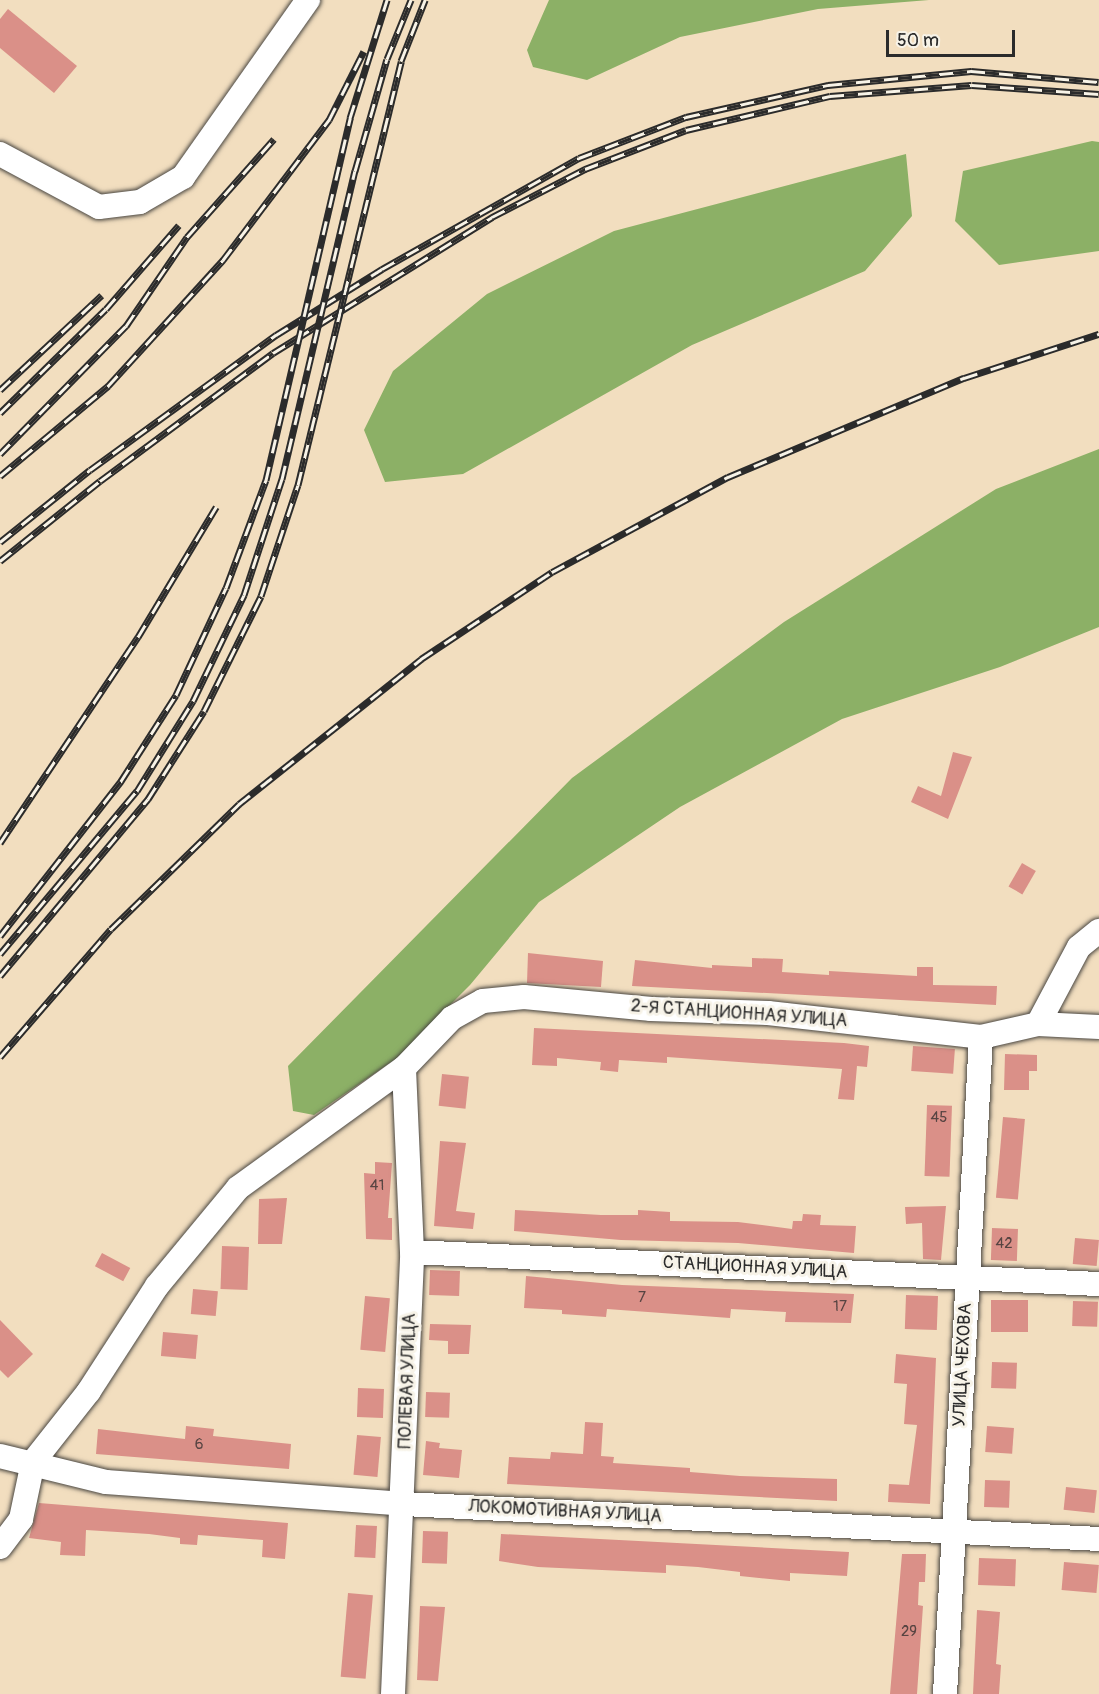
<!DOCTYPE html>
<html>
<head>
<meta charset="utf-8">
<style>
	body { margin:0 }
	#map { position:relative; width:1099px; height:1694px; overflow:hidden; background:#f2debf; font-family:Pangolin,sans-serif }
	div>[style] { position:absolute }
	.forest>* { inset:0; background:#8cb066 }
	.building>* { inset:0; background:#da9088; transform-origin:0 0 }
	.roads { filter:drop-shadow(0 0 2px #494641) drop-shadow(0 0 2px #494641) }
	.minor>* { height:24px; margin:-12px; padding:0 12px; transform-origin:12px; border-radius:12px; background:#fff }
	.rail>* { height:7px; margin-top:-3.5px; transform-origin:0; background:repeating-linear-gradient(90deg,#f7f3e8 0 14px,#2b2b2b 0 28px); box-sizing:border-box; border-block:2px solid #2b2b2b }
	span { translate:-50% -50%; white-space:nowrap; text-align:center; line-height:1.15; -webkit-text-stroke:6px #f7f3e8; paint-order:stroke }
	.number-label { font-size:15px; color:#574442 }
	.number-label span { -webkit-text-stroke-width:0 }
	.street-label { font-size:18px; color:#2b2b2b }
	.scale { position:absolute; left:886px; top:30px; width:129px; height:27px; box-sizing:border-box; border:3px solid #2b2b2b; border-top:0; padding-left:8px; font-size:18px; line-height:21px; white-space:nowrap; color:#2b2b2b; -webkit-text-stroke:4px #f7f3e8; paint-order:stroke }
</style>
</head>
<body>
<div id="map">
	<div class="forest">
		<div style="clip-path:polygon(549px 0,929px 0,818px 9px,680px 37px,587px 80px,533px 67px,527px 50px)"></div>
		<div style="clip-path:polygon(1092px 141px,1099px 142px,1099px 251px,999px 265px,955px 221px,963px 171px)"></div>
		<div style="clip-path:polygon(906px 154px,912px 216px,865px 271px,692px 345px,463px 474px,385px 482px,364px 430px,393px 371px,487px 294px,614px 231px)"></div>
		<div style="clip-path:polygon(1099px 449px,1099px 627px,1000px 667px,842px 719px,680px 807px,539px 902px,470px 985px,397px 1058px,314px 1115px,293px 1111px,288px 1066px,572px 778px,784px 622px,996px 489px)"></div>
	</div>
	<div class="building">
		<div style="clip-path:polygon(8px 9px,77px 66px,54px 93px,0 48px,0 19px)"></div>
		<div style="clip-path:polygon(953px 752px,972px 757px,948px 819px,911px 802px,918px 786px,941px 796px)"></div>
		<div style="left:1022px;top:863px;width:16px;height:27px;rotate:30deg"></div>
		<div style="clip-path:polygon(528px 953px,603px 961px,601px 987px,527px 983px)"></div>
		<div style="clip-path:polygon(752px 958px,783px 959px,782px 972px,829px 975px,829px 971px,917px 976px,917px 967px,933px 967px,933px 985px,997px 986px,996px 1005px,632px 986px,635px 960px,712px 968px,712px 965px,752px 967px)"></div>
		<div style="clip-path:polygon(534px 1028px,844px 1043px,869px 1046px,867px 1067px,857px 1066px,854px 1100px,838px 1099px,842px 1069px,667px 1057px,667px 1063px,619px 1060px,618px 1072px,600px 1070px,601px 1062px,557px 1058px,557px 1066px,532px 1065px)"></div>
		<div style="left:913px;top:1046px;width:42px;height:25px;rotate:4deg"></div>
		<div style="clip-path:polygon(1005px 1054px,1037px 1055px,1037px 1071px,1029px 1071px,1029px 1090px,1004px 1090px)"></div>
		<div style="left:442px;top:1074px;width:27px;height:32px;rotate:6deg"></div>
		<div style="left:927px;top:1105px;width:25px;height:71px;rotate:2deg"></div>
		<div style="left:1003px;top:1117px;width:22px;height:81px;rotate:5deg"></div>
		<div style="clip-path:polygon(440px 1141px,466px 1143px,456px 1211px,475px 1213px,473px 1229px,434px 1226px)"></div>
		<div style="clip-path:polygon(375px 1162px,392px 1163px,388px 1218px,392px 1218px,392px 1240px,366px 1239px,364px 1173px,375px 1174px)"></div>
		<div style="clip-path:polygon(287px 1198px,282px 1244px,258px 1244px,259px 1199px)"></div>
		<div style="clip-path:polygon(946px 1206px,941px 1260px,923px 1259px,922px 1223px,906px 1224px,905px 1207px)"></div>
		<div style="clip-path:polygon(515px 1210px,601px 1215px,638px 1215px,638px 1210px,670px 1212px,670px 1221px,738px 1222px,792px 1229px,793px 1221px,802px 1221px,803px 1214px,821px 1215px,820px 1225px,856px 1226px,854px 1253px,738px 1243px,621px 1240px,514px 1231px)"></div>
		<div style="left:992px;top:1228px;width:26px;height:32px;rotate:2deg"></div>
		<div style="left:1075px;top:1238px;width:24px;height:26px;rotate:5deg"></div>
		<div style="left:222px;top:1246px;width:27px;height:43px;rotate:2deg"></div>
		<div style="left:102px;top:1253px;width:32px;height:15px;rotate:28deg"></div>
		<div style="left:430px;top:1270px;width:30px;height:25px;rotate:2deg"></div>
		<div style="clip-path:polygon(526px 1276px,622px 1285px,854px 1294px,851px 1323px,785px 1322px,786px 1312px,731px 1309px,730px 1318px,607px 1309px,606px 1317px,562px 1314px,562px 1310px,524px 1308px)"></div>
		<div style="left:193px;top:1289px;width:25px;height:25px;rotate:5deg"></div>
		<div style="left:906px;top:1295px;width:32px;height:34px;rotate:2deg"></div>
		<div style="left:365px;top:1296px;width:25px;height:54px;rotate:5deg"></div>
		<div style="left:991px;top:1300px;width:37px;height:32px"></div>
		<div style="left:1073px;top:1301px;width:25px;height:25px;rotate:2deg"></div>
		<div style="clip-path:polygon(0 1320px,33px 1354px,8px 1378px,0 1370px)"></div>
		<div style="clip-path:polygon(430px 1324px,471px 1325px,469px 1354px,448px 1354px,448px 1341px,429px 1340px)"></div>
		<div style="left:163px;top:1332px;width:35px;height:24px;rotate:5deg"></div>
		<div style="clip-path:polygon(896px 1354px,936px 1358px,930px 1504px,888px 1502px,889px 1484px,909px 1485px,917px 1425px,904px 1424px,907px 1384px,894px 1383px)"></div>
		<div style="left:992px;top:1362px;width:25px;height:26px;rotate:2deg"></div>
		<div style="left:358px;top:1388px;width:26px;height:29px;rotate:2deg"></div>
		<div style="left:426px;top:1392px;width:24px;height:25px;rotate:2deg"></div>
		<div style="clip-path:polygon(585px 1422px,603px 1423px,601px 1456px,614px 1457px,613px 1463px,690px 1468px,690px 1472px,740px 1476px,837px 1479px,837px 1501px,507px 1484px,509px 1457px,550px 1459px,551px 1452px,583px 1454px)"></div>
		<div style="clip-path:polygon(186px 1426px,214px 1429px,213px 1436px,291px 1444px,289px 1469px,96px 1454px,98px 1429px,185px 1439px)"></div>
		<div style="left:987px;top:1426px;width:27px;height:26px;rotate:4deg"></div>
		<div style="left:357px;top:1435px;width:24px;height:40px;rotate:5deg"></div>
		<div style="clip-path:polygon(426px 1441px,440px 1443px,439px 1448px,462px 1450px,459px 1478px,423px 1475px)"></div>
		<div style="left:985px;top:1480px;width:25px;height:27px;rotate:2deg"></div>
		<div style="left:1066px;top:1487px;width:31px;height:23px;rotate:6deg"></div>
		<div style="clip-path:polygon(39px 1503px,288px 1523px,285px 1559px,262px 1557px,263px 1540px,198px 1535px,197px 1545px,180px 1544px,180px 1538px,149px 1534px,86px 1530px,85px 1556px,60px 1555px,61px 1542px,29px 1538px)"></div>
		<div style="left:356px;top:1525px;width:21px;height:32px;rotate:3deg"></div>
		<div style="left:423px;top:1531px;width:25px;height:32px;rotate:2deg"></div>
		<div style="clip-path:polygon(501px 1534px,849px 1552px,847px 1576px,790px 1573px,790px 1581px,740px 1576px,740px 1572px,698px 1567px,666px 1565px,666px 1573px,538px 1567px,499px 1561px)"></div>
		<div style="clip-path:polygon(902px 1554px,926px 1554px,925px 1582px,919px 1582px,918px 1605px,923px 1606px,917px 1694px,890px 1694px)"></div>
		<div style="left:979px;top:1558px;width:37px;height:27px;rotate:2deg"></div>
		<div style="left:1064px;top:1562px;width:35px;height:28px;rotate:5deg"></div>
		<div style="left:348px;top:1593px;width:25px;height:84px;rotate:5deg"></div>
		<div style="clip-path:polygon(420px 1606px,445px 1607px,438px 1681px,417px 1680px)"></div>
		<div style="clip-path:polygon(977px 1610px,1000px 1612px,996px 1664px,1001px 1665px,999px 1694px,973px 1694px)"></div>
	</div>
	<div class="roads">
		<div class="minor">
			<div style="left:0;top:154px;width:112px;rotate:28.2deg"></div>
			<div style="left:99px;top:207px;width:41px;rotate:-7deg"></div>
			<div style="left:140px;top:202px;width:50px;rotate:-30.2deg"></div>
			<div style="left:183px;top:177px;width:217px;rotate:-54.8deg"></div>
			<div style="left:1038px;top:1024px;width:87px;rotate:-62deg"></div>
			<div style="left:1079px;top:947px;width:26px;rotate:-39deg"></div>
			<div style="left:412px;top:1252px;width:688px;rotate:2.67deg"></div>
			<div style="left:0;top:1456px;width:109px;rotate:13.8deg"></div>
			<div style="left:106px;top:1482px;width:299px;rotate:4.2deg"></div>
			<div style="left:404px;top:1504px;width:696px;rotate:2.88deg"></div>
			<div style="left:0;top:1547px;width:35px;rotate:-53deg"></div>
			<div style="left:21px;top:1519px;width:58px;rotate:-78.1deg"></div>
			<div style="left:33px;top:1462px;width:90px;rotate:-51.7deg"></div>
			<div style="left:89px;top:1391px;width:125px;rotate:-57.1deg"></div>
			<div style="left:157px;top:1286px;width:127px;rotate:-50.4deg"></div>
			<div style="left:238px;top:1188px;width:205px;rotate:-35.9deg"></div>
			<div style="left:404px;top:1068px;width:69px;rotate:-46.2deg"></div>
			<div style="left:452px;top:1018px;width:35px;rotate:-29deg"></div>
			<div style="left:483px;top:1001px;width:41px;rotate:-5.6deg"></div>
			<div style="left:524px;top:997px;width:128px;rotate:5.4deg"></div>
			<div style="left:651px;top:1009px;width:117px;rotate:2deg"></div>
			<div style="left:768px;top:1013px;width:214px;rotate:6.4deg"></div>
			<div style="left:981px;top:1037px;width:58px;rotate:-12.8deg"></div>
			<div style="left:1038px;top:1024px;width:61px;rotate:2.8deg"></div>
			<div style="left:393px;top:1694px;width:442px;rotate:-87.5deg"></div>
			<div style="left:412px;top:1252px;width:184px;rotate:-92.5deg"></div>
			<div style="left:945px;top:1694px;width:658px;rotate:-86.86deg"></div>
		</div>
	</div>
	<div class="rail">
		<div style="left:0;top:390px;width:139px;rotate:-43deg"></div>
		<div style="left:0;top:413px;width:148px;rotate:-44.5deg"></div>
		<div style="left:106px;top:309px;width:111px;rotate:-49deg"></div>
		<div style="left:0;top:454px;width:180px;rotate:-45.5deg"></div>
		<div style="left:126px;top:326px;width:108px;rotate:-55.6deg"></div>
		<div style="left:187px;top:237px;width:131px;rotate:-48.4deg"></div>
		<div style="left:0;top:476px;width:141px;rotate:-39.8deg"></div>
		<div style="left:108px;top:386px;width:171px;rotate:-47.6deg"></div>
		<div style="left:223px;top:260px;width:176px;rotate:-52.9deg"></div>
		<div style="left:329px;top:120px;width:77px;rotate:-63.1deg"></div>
		<div style="left:0;top:542px;width:115px;rotate:-38.7deg"></div>
		<div style="left:90px;top:470px;width:230px;rotate:-36deg"></div>
		<div style="left:276px;top:335px;width:125px;rotate:-31.9deg"></div>
		<div style="left:382px;top:269px;width:226px;rotate:-29.4deg"></div>
		<div style="left:579px;top:158px;width:115px;rotate:-21deg"></div>
		<div style="left:686px;top:117px;width:146px;rotate:-12.7deg"></div>
		<div style="left:828px;top:85px;width:144px;rotate:-5.6deg"></div>
		<div style="left:971px;top:71px;width:128px;rotate:4.9deg"></div>
		<div style="left:0;top:561px;width:128px;rotate:-38.7deg"></div>
		<div style="left:100px;top:481px;width:215px;rotate:-36.5deg"></div>
		<div style="left:273px;top:353px;width:258px;rotate:-31.8deg"></div>
		<div style="left:492px;top:217px;width:105px;rotate:-27.3deg"></div>
		<div style="left:585px;top:169px;width:108px;rotate:-21.1deg"></div>
		<div style="left:686px;top:130px;width:148px;rotate:-13.3deg"></div>
		<div style="left:830px;top:96px;width:142px;rotate:-4.4deg"></div>
		<div style="left:972px;top:85px;width:127px;rotate:4.1deg"></div>
		<div style="left:0;top:843px;width:248px;rotate:-56.2deg"></div>
		<div style="left:138px;top:637px;width:152px;rotate:-59deg"></div>
		<div style="left:0;top:936px;width:197px;rotate:-52deg"></div>
		<div style="left:121px;top:781px;width:102px;rotate:-57.4deg"></div>
		<div style="left:176px;top:695px;width:118px;rotate:-65deg"></div>
		<div style="left:226px;top:588px;width:115px;rotate:-69.7deg"></div>
		<div style="left:266px;top:480px;width:372px;rotate:-76.9deg"></div>
		<div style="left:350px;top:118px;width:124px;rotate:-72.6deg"></div>
		<div style="left:0;top:954px;width:213px;rotate:-50deg"></div>
		<div style="left:137px;top:791px;width:106px;rotate:-58.1deg"></div>
		<div style="left:193px;top:701px;width:118px;rotate:-64.3deg"></div>
		<div style="left:244px;top:595px;width:122px;rotate:-71.9deg"></div>
		<div style="left:282px;top:479px;width:317px;rotate:-76.7deg"></div>
		<div style="left:355px;top:171px;width:116px;rotate:-74.1deg"></div>
		<div style="left:387px;top:59px;width:64px;rotate:-67.9deg"></div>
		<div style="left:0;top:976px;width:231px;rotate:-50.1deg"></div>
		<div style="left:148px;top:799px;width:104px;rotate:-57.5deg"></div>
		<div style="left:204px;top:711px;width:128px;rotate:-63.6deg"></div>
		<div style="left:261px;top:596px;width:117px;rotate:-71.6deg"></div>
		<div style="left:298px;top:485px;width:436px;rotate:-76.3deg"></div>
		<div style="left:401px;top:61px;width:66px;rotate:-68.5deg"></div>
		<div style="left:0;top:1057px;width:169px;rotate:-49.1deg"></div>
		<div style="left:111px;top:929px;width:179px;rotate:-44.3deg"></div>
		<div style="left:239px;top:804px;width:233px;rotate:-38.5deg"></div>
		<div style="left:421px;top:659px;width:157px;rotate:-33.6deg"></div>
		<div style="left:552px;top:572px;width:200px;rotate:-28.4deg"></div>
		<div style="left:728px;top:477px;width:256px;rotate:-22.8deg"></div>
		<div style="left:964px;top:378px;width:142px;rotate:-18.1deg"></div>
	</div>
	<div class="number-label">
		<span style="left:939px;top:1118px">45</span>
		<span style="left:377px;top:1186px">41</span>
		<span style="left:1004px;top:1244px">42</span>
		<span style="left:642px;top:1298px">7</span>
		<span style="left:840px;top:1307px">17</span>
		<span style="left:199px;top:1445px">6</span>
		<span style="left:909px;top:1632px">29</span>
	</div>
	<div class="street-label">
		<span style="left:739px;top:1014px;rotate:4deg">2-Я СТАНЦИОННАЯ УЛИЦА</span>
		<span style="left:755px;top:1268px;rotate:3deg">СТАНЦИОННАЯ УЛИЦА</span>
		<span style="left:963px;top:1365px;rotate:-87deg">УЛИЦА ЧЕХОВА</span>
		<span style="left:408px;top:1381px;rotate:-88deg">ПОЛЕВАЯ УЛИЦА</span>
		<span style="left:565px;top:1512px;rotate:3deg">ЛОКОМОТИВНАЯ УЛИЦА</span>
	</div>
	<div class="scale">50 m</div>
</div>
</body>
</html>
